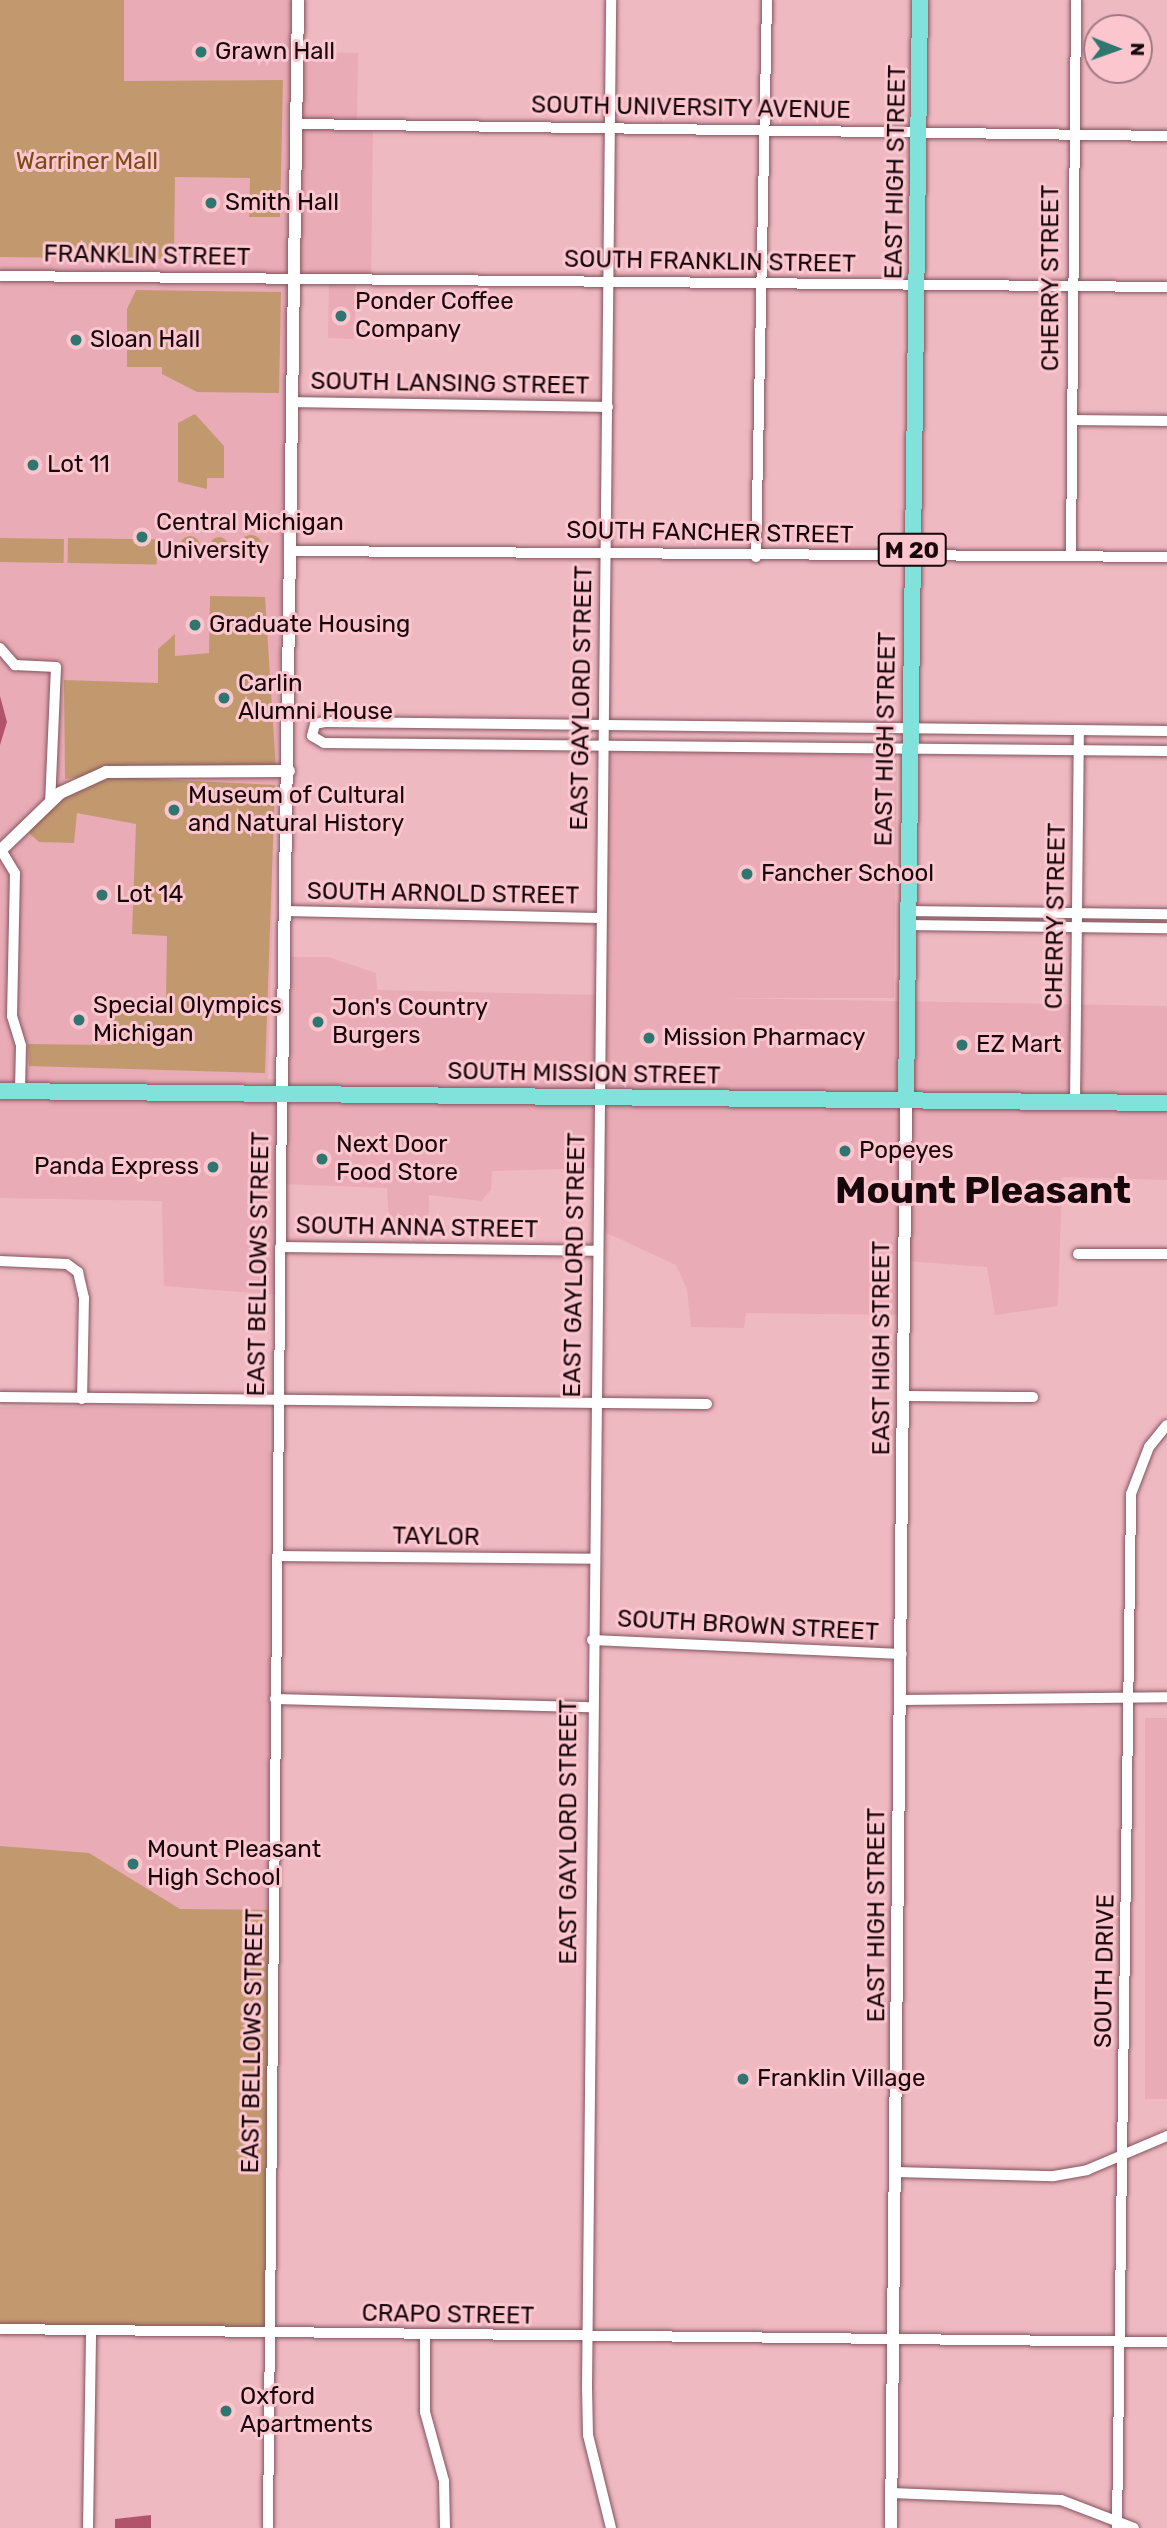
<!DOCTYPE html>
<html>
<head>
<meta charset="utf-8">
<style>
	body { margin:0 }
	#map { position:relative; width:1167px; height:2528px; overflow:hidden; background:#efb9c2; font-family:Rubik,sans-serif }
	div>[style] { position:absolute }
	.built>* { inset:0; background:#e9abb6; transform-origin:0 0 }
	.green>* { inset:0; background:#c2996f; transform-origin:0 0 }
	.round { border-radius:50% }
	.water>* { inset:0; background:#b1546b }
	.roads { filter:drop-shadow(0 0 2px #83545d) drop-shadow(0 0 2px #83545d) }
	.minor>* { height:10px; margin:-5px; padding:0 5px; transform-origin:5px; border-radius:5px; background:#fff }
	.tertiary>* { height:12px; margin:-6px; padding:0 6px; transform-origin:6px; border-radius:6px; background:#fff }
	.primary>* { height:16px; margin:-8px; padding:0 8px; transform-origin:8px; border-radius:8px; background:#80e2da }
	.dots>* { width:19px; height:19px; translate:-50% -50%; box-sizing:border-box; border:4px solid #fcc6cf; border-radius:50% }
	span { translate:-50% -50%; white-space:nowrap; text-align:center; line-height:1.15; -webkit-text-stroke:6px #fcc6cf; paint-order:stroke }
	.shield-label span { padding:2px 5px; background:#fcc6cf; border:2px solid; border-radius:5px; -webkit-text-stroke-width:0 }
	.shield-label { font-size:23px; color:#17060a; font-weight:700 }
	.poi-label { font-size:24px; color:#17060a }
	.left { translate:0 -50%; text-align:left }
	.right { translate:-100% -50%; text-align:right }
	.street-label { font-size:24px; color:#17060a }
	.park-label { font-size:24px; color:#7a4c14 }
	.town-label { font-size:38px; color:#17060a; font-weight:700 }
	.north { position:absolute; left:1083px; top:14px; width:70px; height:70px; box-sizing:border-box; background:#fcc6cf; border:2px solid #a07980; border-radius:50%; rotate:91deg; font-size:19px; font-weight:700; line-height:28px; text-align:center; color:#17060a }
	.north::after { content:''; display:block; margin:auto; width:24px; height:32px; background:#2f7670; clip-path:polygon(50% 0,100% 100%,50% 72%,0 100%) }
</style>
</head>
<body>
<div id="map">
	<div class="built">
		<div style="clip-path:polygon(0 0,298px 0,268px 1079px,280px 1079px,285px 957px,328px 957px,376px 973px,377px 990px,598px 995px,601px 746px,897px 748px,894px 998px,716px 998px,1167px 1006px,1167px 1180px,1062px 1177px,1058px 1306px,995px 1315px,987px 1267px,905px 1261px,906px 1315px,746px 1313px,744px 1328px,691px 1327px,687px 1289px,676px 1265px,596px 1228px,596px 1168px,492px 1171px,491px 1190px,481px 1201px,429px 1195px,429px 1233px,389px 1226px,387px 1188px,281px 1184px,279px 1295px,164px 1286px,162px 1201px,0 1198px)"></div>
		<div style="clip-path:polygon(298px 52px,358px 53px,357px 124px,373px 125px,371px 279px,356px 280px,354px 339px,328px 338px,329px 279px,294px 279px)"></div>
		<div style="left:0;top:1407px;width:269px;height:912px"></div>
		<div style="left:1145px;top:1718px;width:22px;height:381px"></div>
	</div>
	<div class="green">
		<div style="clip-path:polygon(0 0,124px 0,124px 81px,283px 80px,280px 217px,249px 217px,250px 178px,175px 177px,174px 259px,0 257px)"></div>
		<div style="clip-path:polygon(136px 290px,281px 292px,279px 393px,197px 392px,162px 374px,162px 367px,127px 367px,127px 309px)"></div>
		<div style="clip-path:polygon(195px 414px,224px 446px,224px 478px,207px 478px,207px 489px,178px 482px,178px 423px)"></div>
		<div class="round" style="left:240px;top:535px;width:22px;height:22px"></div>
		<div class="round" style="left:180px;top:536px;width:20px;height:20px"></div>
		<div class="round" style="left:210px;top:537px;width:18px;height:18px"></div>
		<div style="left:0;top:538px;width:64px;height:24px;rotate:1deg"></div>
		<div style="left:68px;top:538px;width:89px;height:25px;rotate:1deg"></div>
		<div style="clip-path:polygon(210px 596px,265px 597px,276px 770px,143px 767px,65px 779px,64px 680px,158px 683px,158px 649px,175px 634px,175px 656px,209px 653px)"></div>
		<div style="clip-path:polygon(110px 777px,275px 785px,265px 1073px,29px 1066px,28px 1044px,112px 1045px,113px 999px,166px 1000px,167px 936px,132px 934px,136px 824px,77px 813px,74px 843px,39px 842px,29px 833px,58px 801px)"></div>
		<div style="clip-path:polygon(0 1846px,89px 1853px,180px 1909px,275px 1910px,271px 2334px,0 2329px)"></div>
	</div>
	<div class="water">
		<div style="clip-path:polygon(0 696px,7px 722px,0 745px)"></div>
		<div style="clip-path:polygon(151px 2515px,151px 2528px,115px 2528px,115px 2519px)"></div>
	</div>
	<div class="roads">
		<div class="minor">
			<div style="left:297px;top:124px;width:870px;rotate:0.79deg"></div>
			<div style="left:0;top:276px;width:1167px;rotate:0.54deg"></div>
			<div style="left:292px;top:402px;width:316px;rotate:0.9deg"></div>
			<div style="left:1072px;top:420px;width:95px;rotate:0.6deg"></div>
			<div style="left:294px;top:551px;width:873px;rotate:0.39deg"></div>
			<div style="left:1071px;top:556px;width:556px;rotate:-89.48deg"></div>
			<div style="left:756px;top:557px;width:557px;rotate:-88.87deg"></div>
			<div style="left:0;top:648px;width:23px;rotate:49deg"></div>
			<div style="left:15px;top:665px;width:41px;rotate:2.8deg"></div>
			<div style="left:56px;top:667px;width:135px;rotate:92.5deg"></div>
			<div style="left:1167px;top:731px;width:842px;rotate:-179.39deg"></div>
			<div style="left:325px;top:722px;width:10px;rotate:169deg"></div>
			<div style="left:315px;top:724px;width:12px;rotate:104deg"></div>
			<div style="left:312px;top:736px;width:14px;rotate:30deg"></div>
			<div style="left:324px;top:743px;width:843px;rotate:0.54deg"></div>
			<div style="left:1px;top:850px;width:27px;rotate:59deg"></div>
			<div style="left:15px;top:873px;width:143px;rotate:91.2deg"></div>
			<div style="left:12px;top:1016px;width:31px;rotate:73deg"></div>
			<div style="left:21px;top:1046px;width:45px;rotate:91.3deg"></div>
			<div style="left:286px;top:911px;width:313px;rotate:1.3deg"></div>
			<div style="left:906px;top:911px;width:261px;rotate:0.7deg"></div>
			<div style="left:906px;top:925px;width:261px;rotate:0.7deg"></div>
			<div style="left:1075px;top:1103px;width:373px;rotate:-89.4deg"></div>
			<div style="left:280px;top:1247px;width:315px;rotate:0.7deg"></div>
			<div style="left:1078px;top:1254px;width:89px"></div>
			<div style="left:0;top:1261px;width:67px;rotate:2.6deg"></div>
			<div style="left:67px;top:1264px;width:14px;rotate:36deg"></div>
			<div style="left:78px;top:1272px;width:27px;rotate:77deg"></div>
			<div style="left:84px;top:1298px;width:101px;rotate:91.1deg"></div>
			<div style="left:907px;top:1396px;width:126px;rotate:0.5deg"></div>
			<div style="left:0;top:1397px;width:707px;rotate:0.57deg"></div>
			<div style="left:278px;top:1556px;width:314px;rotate:0.5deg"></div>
			<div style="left:592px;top:1640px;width:310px;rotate:2.6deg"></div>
			<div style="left:275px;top:1699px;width:316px;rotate:1.5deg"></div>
			<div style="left:901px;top:1700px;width:266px;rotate:-0.6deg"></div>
			<div style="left:896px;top:2172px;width:158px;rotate:1.5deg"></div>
			<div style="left:1054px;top:2176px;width:34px;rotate:-10deg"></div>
			<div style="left:1087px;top:2170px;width:87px;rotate:-23deg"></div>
			<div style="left:0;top:2329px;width:1167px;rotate:0.64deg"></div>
			<div style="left:425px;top:2335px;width:77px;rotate:90deg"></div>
			<div style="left:425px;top:2412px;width:72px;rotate:74.6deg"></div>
			<div style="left:444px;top:2481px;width:47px;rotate:88.8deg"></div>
			<div style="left:892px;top:2493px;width:169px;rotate:2.4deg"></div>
			<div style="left:1061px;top:2500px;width:78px;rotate:21deg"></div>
			<div style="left:88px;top:2528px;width:197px;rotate:-89.1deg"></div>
			<div style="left:268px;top:2528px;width:1436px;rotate:-89.44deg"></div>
			<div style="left:611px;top:2528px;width:96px;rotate:-103.9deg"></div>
			<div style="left:588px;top:2435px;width:47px;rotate:-91.2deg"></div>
			<div style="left:587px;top:2388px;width:2388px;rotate:-89.42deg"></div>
			<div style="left:1117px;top:2528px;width:1034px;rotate:-89.22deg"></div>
			<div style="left:1131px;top:1494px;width:50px;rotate:-69deg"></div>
			<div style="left:1149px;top:1447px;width:28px;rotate:-51deg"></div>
		</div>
		<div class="tertiary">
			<div style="left:0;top:851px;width:83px;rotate:-44deg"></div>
			<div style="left:60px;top:793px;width:51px;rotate:-24.5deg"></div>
			<div style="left:106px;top:772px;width:183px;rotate:-0.3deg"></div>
			<div style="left:282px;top:1092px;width:1092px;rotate:-89.16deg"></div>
			<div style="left:891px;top:2528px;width:1429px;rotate:-89.4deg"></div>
		</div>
		<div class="primary">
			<div style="left:0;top:1091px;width:1167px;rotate:0.59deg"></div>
			<div style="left:906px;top:1099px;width:1099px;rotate:-89.27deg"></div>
		</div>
	</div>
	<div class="dots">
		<div style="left:201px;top:52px;background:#2f7670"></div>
		<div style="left:211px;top:203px;background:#2f7670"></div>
		<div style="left:341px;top:316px;background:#2f7670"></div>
		<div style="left:76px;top:340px;background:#2f7670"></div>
		<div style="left:33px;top:465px;background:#2f7670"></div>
		<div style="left:142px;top:537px;background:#2f7670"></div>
		<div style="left:195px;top:625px;background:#2f7670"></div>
		<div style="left:224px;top:698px;background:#2f7670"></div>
		<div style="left:174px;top:810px;background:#2f7670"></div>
		<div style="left:747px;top:874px;background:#2f7670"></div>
		<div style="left:102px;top:895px;background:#2f7670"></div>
		<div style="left:79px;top:1020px;background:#2f7670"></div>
		<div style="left:318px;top:1022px;background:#2f7670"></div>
		<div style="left:649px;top:1038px;background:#2f7670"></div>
		<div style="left:962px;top:1045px;background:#2f7670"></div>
		<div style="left:845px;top:1151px;background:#2f7670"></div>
		<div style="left:322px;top:1159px;background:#2f7670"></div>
		<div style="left:213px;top:1167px;background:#2f7670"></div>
		<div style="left:133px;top:1864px;background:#2f7670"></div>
		<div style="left:743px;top:2079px;background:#2f7670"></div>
		<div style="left:226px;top:2411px;background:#2f7670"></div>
	</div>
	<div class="shield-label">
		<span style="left:912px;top:550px">M 20</span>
	</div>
	<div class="poi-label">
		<span class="left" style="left:215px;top:52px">Grawn Hall</span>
		<span class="left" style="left:225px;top:203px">Smith Hall</span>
		<span class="left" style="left:355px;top:316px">Ponder Coffee<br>Company</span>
		<span class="left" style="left:90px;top:340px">Sloan Hall</span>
		<span class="left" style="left:47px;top:465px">Lot 11</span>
		<span class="left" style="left:156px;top:537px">Central Michigan<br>University</span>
		<span class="left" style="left:209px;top:625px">Graduate Housing</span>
		<span class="left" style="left:238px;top:698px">Carlin<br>Alumni House</span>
		<span class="left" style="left:188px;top:810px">Museum of Cultural<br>and Natural History</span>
		<span class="left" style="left:761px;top:874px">Fancher School</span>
		<span class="left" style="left:116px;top:895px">Lot 14</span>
		<span class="left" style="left:93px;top:1020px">Special Olympics<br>Michigan</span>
		<span class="left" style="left:332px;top:1022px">Jon's Country<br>Burgers</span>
		<span class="left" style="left:663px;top:1038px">Mission Pharmacy</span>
		<span class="left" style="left:976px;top:1045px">EZ Mart</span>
		<span class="left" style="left:336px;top:1159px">Next Door<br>Food Store</span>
		<span class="left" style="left:859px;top:1151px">Popeyes</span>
		<span class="right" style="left:199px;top:1167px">Panda Express</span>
		<span class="left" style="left:147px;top:1864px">Mount Pleasant<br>High School</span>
		<span class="left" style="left:757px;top:2079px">Franklin Village</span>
		<span class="left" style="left:240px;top:2411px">Oxford<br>Apartments</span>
	</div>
	<div class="street-label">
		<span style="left:691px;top:108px;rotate:1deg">SOUTH UNIVERSITY AVENUE</span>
		<span style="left:896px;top:172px;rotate:-89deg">EAST HIGH STREET</span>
		<span style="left:147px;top:256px;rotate:1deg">FRANKLIN STREET</span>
		<span style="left:710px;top:262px;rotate:1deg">SOUTH FRANKLIN STREET</span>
		<span style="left:1051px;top:278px;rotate:-90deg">CHERRY STREET</span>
		<span style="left:450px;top:384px;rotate:1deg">SOUTH LANSING STREET</span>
		<span style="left:710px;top:533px;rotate:1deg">SOUTH FANCHER STREET</span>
		<span style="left:582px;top:698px;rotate:-89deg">EAST GAYLORD STREET</span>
		<span style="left:886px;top:739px;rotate:-89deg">EAST HIGH STREET</span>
		<span style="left:443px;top:894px;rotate:1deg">SOUTH ARNOLD STREET</span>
		<span style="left:1056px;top:916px;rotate:-89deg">CHERRY STREET</span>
		<span style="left:584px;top:1074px;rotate:1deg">SOUTH MISSION STREET</span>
		<span style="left:417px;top:1228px;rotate:1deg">SOUTH ANNA STREET</span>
		<span style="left:259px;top:1264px;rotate:-89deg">EAST BELLOWS STREET</span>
		<span style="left:575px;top:1265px;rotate:-89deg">EAST GAYLORD STREET</span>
		<span style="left:882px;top:1348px;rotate:-90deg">EAST HIGH STREET</span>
		<span style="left:436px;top:1537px;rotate:1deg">TAYLOR</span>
		<span style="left:748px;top:1626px;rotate:3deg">SOUTH BROWN STREET</span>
		<span style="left:569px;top:1832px;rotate:-90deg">EAST GAYLORD STREET</span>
		<span style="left:877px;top:1915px;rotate:-90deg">EAST HIGH STREET</span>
		<span style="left:1105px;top:1971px;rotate:-89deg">SOUTH DRIVE</span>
		<span style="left:253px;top:2041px;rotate:-89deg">EAST BELLOWS STREET</span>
		<span style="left:448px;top:2315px;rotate:1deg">CRAPO STREET</span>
	</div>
	<div class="park-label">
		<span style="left:87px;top:162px">Warriner Mall</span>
	</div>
	<div class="town-label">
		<span style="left:983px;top:1191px">Mount Pleasant</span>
	</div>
	<div class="north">N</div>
</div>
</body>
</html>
